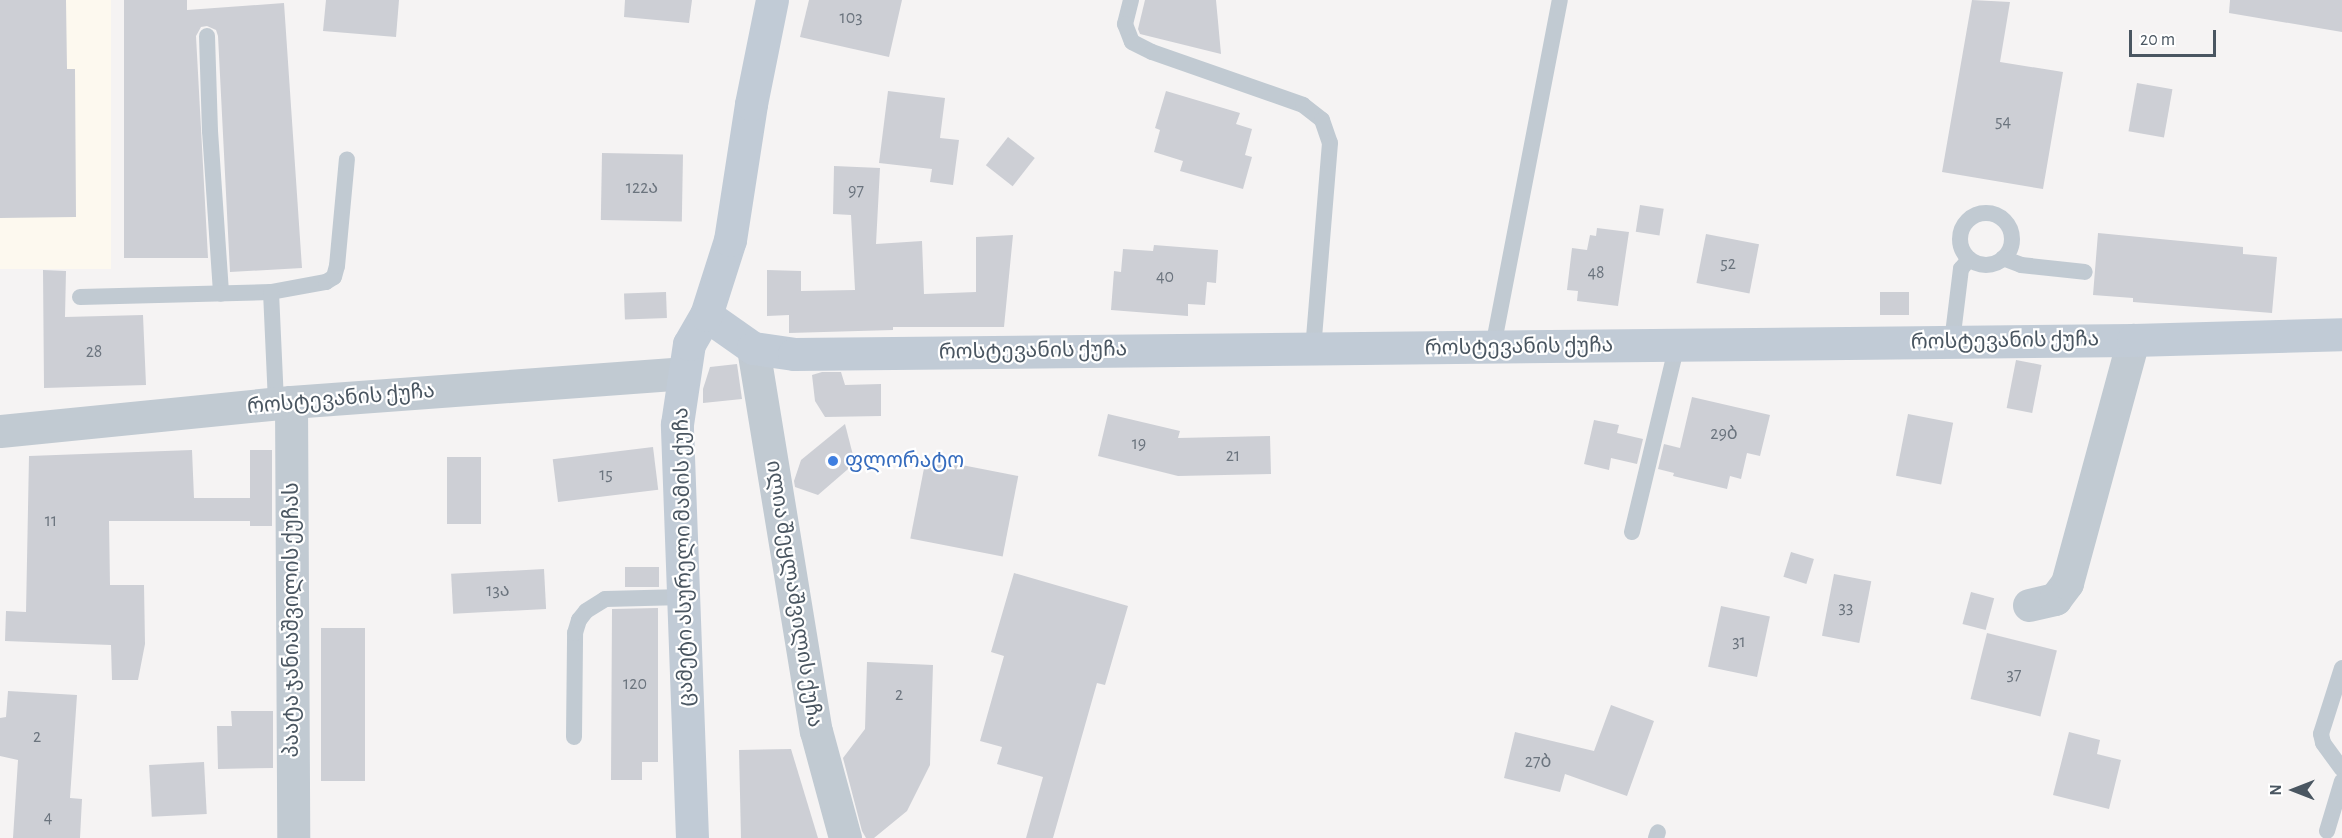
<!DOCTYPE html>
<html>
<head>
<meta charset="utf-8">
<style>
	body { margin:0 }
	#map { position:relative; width:2342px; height:838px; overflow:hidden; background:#f5f3f3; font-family:"Alegreya Sans","Noto Sans Georgian",sans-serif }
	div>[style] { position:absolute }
	.commercial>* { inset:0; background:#fdf9ef; transform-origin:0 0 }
	.building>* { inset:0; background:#cdcfd5; transform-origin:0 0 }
	.lane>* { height:16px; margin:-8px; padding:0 8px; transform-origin:8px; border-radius:8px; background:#c1cad2 }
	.lane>.ring { margin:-8px; padding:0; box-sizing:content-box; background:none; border:16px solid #c1cad2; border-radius:50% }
	.street>* { height:33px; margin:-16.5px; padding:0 16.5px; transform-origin:16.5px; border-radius:16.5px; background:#c1cad2 }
	.secondary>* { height:33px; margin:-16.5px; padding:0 16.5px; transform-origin:16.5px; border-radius:16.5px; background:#c1cbd6 }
	.dots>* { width:16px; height:16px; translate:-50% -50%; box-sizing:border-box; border:3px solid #fff; border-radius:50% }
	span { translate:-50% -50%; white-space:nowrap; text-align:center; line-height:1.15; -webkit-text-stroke:4.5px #fff; paint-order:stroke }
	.number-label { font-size:18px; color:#6b747e }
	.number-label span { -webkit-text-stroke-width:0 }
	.street-label { font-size:21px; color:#4a5661 }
	.shop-label { font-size:21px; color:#366cbe }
	.left { translate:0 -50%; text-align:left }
	.north { position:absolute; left:2264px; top:760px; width:60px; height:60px; -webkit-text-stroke:4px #fff; paint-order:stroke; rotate:270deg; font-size:16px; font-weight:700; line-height:24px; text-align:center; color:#4a5661 }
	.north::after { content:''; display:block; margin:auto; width:21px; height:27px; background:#4a5661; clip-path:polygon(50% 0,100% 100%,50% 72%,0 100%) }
	.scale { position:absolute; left:2129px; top:30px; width:87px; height:27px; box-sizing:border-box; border:3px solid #4a5661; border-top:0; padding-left:8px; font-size:18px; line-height:21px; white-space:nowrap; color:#4a5661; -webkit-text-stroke:4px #fff; paint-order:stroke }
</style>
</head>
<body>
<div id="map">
	<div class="commercial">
		<div style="left:0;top:0;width:111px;height:269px"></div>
	</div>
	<div class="building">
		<div style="clip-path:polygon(0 0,66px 0,67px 69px,75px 69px,76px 217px,0 218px)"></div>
		<div style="clip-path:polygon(124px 0,187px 0,187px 10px,284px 3px,302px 268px,230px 272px,218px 36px,216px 30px,207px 26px,201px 27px,196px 36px,208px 258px,124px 258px)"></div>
		<div style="clip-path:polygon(326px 0,399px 0,396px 37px,323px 31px)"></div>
		<div style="clip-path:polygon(625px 0,692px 0,689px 23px,624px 17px)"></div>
		<div style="clip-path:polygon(809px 0,902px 0,889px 57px,800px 37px)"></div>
		<div style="clip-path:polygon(1145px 0,1216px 0,1221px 54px,1140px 34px,1138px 29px)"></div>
		<div style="clip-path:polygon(1972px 0,2010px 2px,2000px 62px,2063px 72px,2043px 189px,1942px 172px)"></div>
		<div style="clip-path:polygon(2230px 0,2342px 0,2342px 32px,2229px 13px)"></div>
		<div style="left:2137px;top:83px;width:36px;height:49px;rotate:10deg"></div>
		<div style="clip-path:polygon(888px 91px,945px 98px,940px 138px,959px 140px,953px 185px,930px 182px,932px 169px,879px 163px)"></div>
		<div style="clip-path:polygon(1166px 91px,1240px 113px,1236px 124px,1252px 129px,1245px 155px,1252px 157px,1243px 189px,1180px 171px,1183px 161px,1154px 152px,1160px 130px,1155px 128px)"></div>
		<div style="left:1008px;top:137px;width:34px;height:36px;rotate:38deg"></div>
		<div style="left:602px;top:153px;width:81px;height:67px;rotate:1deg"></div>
		<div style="clip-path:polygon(834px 166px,880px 168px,876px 244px,922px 241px,924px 294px,976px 292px,976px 237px,1013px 235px,1004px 327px,893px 327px,893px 330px,789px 333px,789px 315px,767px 316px,767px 270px,801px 271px,801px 291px,855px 290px,851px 215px,833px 214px)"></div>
		<div style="left:1640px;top:205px;width:24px;height:27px;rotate:9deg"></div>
		<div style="clip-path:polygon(1597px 228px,1629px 232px,1618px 306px,1577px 301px,1578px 291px,1567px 290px,1572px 248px,1587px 250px,1590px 235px,1596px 236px)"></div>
		<div style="clip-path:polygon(2098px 233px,2243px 247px,2243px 254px,2277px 257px,2272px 313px,2133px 302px,2133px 298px,2093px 295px)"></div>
		<div style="left:1706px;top:234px;width:54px;height:50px;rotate:11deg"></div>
		<div style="clip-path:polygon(1154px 245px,1218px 250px,1216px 283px,1207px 282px,1205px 305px,1188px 304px,1188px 316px,1111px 310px,1114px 271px,1121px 272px,1123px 249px,1153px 251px)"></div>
		<div style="clip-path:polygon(43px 270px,66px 271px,65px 317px,143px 315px,146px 385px,44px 388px)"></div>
		<div style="left:666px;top:292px;width:26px;height:42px;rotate:88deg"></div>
		<div style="left:1880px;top:292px;width:29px;height:23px"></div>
		<div style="left:2016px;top:360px;width:26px;height:49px;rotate:11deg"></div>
		<div style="clip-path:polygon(737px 364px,742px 399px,703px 403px,703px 389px,710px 367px)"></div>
		<div style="clip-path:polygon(822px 372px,841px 372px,845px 385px,881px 384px,881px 416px,825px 417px,815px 401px,812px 375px)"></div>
		<div style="clip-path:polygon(1692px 397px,1770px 415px,1760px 456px,1747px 453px,1741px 479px,1730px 476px,1727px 489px,1673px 476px,1674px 473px,1658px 469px,1664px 444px,1680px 448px)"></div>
		<div style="clip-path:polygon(1108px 414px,1180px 431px,1178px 438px,1270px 436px,1271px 474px,1178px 476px,1098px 456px)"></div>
		<div style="left:1908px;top:414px;width:46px;height:63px;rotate:11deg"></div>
		<div style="clip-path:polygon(1594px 420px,1619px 425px,1617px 433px,1643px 439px,1637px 464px,1611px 458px,1609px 470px,1584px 464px)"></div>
		<div style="clip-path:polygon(845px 424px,855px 463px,818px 495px,795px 487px,794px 481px,801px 460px)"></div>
		<div style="left:653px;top:447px;width:43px;height:101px;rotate:83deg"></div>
		<div style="clip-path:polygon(192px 450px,194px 498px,250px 498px,250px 450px,272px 450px,272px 526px,250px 526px,250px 521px,109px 521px,110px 585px,144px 585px,145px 644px,138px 680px,112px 680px,111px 645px,5px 641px,6px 611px,26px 612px,29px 456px)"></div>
		<div style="left:447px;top:457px;width:34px;height:67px"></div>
		<div style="left:926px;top:458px;width:94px;height:82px;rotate:11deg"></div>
		<div style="left:1791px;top:552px;width:24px;height:26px;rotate:17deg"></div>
		<div style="left:659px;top:567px;width:20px;height:34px;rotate:90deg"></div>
		<div style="left:544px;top:569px;width:40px;height:93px;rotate:87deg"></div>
		<div style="clip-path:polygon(1014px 573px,1128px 606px,1105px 685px,1097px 683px,1053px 838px,1026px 838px,1043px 777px,997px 764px,1002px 747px,980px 741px,1004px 656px,991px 652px)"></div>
		<div style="left:1834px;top:574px;width:38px;height:63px;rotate:11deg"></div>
		<div style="left:1971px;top:592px;width:24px;height:33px;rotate:15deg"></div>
		<div style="left:1721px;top:606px;width:50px;height:62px;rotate:12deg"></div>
		<div style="clip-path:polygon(658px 608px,658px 762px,642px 762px,642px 780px,611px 780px,612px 609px)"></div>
		<div style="left:321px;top:628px;width:44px;height:153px"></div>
		<div style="left:1987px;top:633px;width:72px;height:68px;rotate:14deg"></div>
		<div style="clip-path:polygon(867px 662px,933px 665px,930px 765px,907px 811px,874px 838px,866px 838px,862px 831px,843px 758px,865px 729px)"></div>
		<div style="clip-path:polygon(8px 691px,77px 695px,70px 798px,82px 799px,80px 838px,13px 838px,18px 760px,0 756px,0 718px,6px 717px)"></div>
		<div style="clip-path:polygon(1611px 705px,1654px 721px,1627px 796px,1565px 774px,1560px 792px,1504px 778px,1515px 732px,1594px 751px)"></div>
		<div style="clip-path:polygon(231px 711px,273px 711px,273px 768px,218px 769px,217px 726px,232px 726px)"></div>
		<div style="clip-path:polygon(2069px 732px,2100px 740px,2097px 754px,2121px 760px,2109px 809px,2053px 795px)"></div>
		<div style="clip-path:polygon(791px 749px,818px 838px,741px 838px,739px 750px)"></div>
		<div style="left:204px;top:762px;width:52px;height:55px;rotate:87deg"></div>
	</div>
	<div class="lane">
		<div style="left:1131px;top:0;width:25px;rotate:104deg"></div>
		<div style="left:1125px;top:24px;width:19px;rotate:69deg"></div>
		<div style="left:1132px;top:42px;width:22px;rotate:27deg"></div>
		<div style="left:1152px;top:52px;width:160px;rotate:19.3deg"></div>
		<div style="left:1303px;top:105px;width:24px;rotate:38deg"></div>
		<div style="left:1322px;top:120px;width:24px;rotate:71deg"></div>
		<div style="left:1330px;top:143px;width:206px;rotate:94.7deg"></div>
		<div style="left:207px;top:36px;width:95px;rotate:88.2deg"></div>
		<div style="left:210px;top:131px;width:163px;rotate:86.1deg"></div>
		<div class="ring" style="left:1960px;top:213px;width:36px;height:36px"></div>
		<div style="left:2003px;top:258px;width:19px;rotate:21deg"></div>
		<div style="left:2021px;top:265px;width:64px;rotate:6.2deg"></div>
		<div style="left:271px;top:292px;width:56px;rotate:-10.3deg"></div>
		<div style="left:326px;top:282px;width:9px;rotate:-32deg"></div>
		<div style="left:334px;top:277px;width:11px;rotate:-75deg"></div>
		<div style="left:337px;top:266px;width:107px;rotate:-84.7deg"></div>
		<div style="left:80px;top:297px;width:191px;rotate:-1.5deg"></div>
		<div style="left:271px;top:292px;width:111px;rotate:87.4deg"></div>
		<div style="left:1952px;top:342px;width:74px;rotate:-83deg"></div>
		<div style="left:1961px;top:269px;width:13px;rotate:-51deg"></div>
		<div style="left:1493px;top:347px;width:353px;rotate:-79.1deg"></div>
		<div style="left:1632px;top:532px;width:192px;rotate:-76.5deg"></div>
		<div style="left:2342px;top:668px;width:69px;rotate:107.7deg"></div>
		<div style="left:2321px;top:734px;width:9px;rotate:77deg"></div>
		<div style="left:2323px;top:743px;width:32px;rotate:54deg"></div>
		<div style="left:574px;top:737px;width:104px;rotate:-89.4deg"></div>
		<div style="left:575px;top:633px;width:14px;rotate:-73deg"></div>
		<div style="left:579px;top:620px;width:11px;rotate:-52deg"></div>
		<div style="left:586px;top:611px;width:22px;rotate:-32deg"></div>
		<div style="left:605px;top:599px;width:79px;rotate:-1.5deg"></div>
		<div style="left:2327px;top:831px;width:52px;rotate:-73.3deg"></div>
		<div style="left:1656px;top:838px;width:6px;rotate:-72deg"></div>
	</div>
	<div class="street">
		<div style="left:753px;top:348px;width:388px;rotate:80.7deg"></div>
		<div style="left:816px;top:731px;width:111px;rotate:74.8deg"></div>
		<div style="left:291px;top:402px;width:436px;rotate:89.7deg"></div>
		<div style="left:0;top:431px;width:292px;rotate:-5.7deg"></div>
		<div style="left:291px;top:402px;width:393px;rotate:-4.2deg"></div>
		<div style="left:2029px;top:605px;width:27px;rotate:-13deg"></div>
		<div style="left:2055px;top:599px;width:20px;rotate:-53deg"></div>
		<div style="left:2067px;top:583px;width:252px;rotate:-74.8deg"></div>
	</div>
	<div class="secondary">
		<div style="left:706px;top:315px;width:57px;rotate:35.1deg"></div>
		<div style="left:753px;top:348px;width:41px;rotate:8.3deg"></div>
		<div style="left:794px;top:354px;width:1339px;rotate:-0.6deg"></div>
		<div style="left:2133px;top:340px;width:209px;rotate:-1.6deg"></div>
		<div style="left:692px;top:838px;width:414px;rotate:-92.1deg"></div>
		<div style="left:677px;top:424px;width:81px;rotate:-81.5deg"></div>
		<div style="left:689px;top:344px;width:34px;rotate:-60deg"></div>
		<div style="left:706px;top:315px;width:79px;rotate:-72.3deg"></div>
		<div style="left:730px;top:240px;width:138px;rotate:-81.2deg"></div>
		<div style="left:751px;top:104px;width:106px;rotate:-78.6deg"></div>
	</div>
	<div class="dots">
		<div style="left:833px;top:461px;background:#3f7fe0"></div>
	</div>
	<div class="number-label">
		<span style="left:851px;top:18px">103</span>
		<span style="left:2003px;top:122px">54</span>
		<span style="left:642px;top:188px">122ა</span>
		<span style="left:856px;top:191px">97</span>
		<span style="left:1728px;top:264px">52</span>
		<span style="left:1596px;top:273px">48</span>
		<span style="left:1165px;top:277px">40</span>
		<span style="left:94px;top:352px">28</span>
		<span style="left:1724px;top:434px">29ბ</span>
		<span style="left:1139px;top:444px">19</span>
		<span style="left:1233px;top:456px">21</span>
		<span style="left:606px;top:475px">15</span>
		<span style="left:51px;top:521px">11</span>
		<span style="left:498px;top:591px">13ა</span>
		<span style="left:1846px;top:608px">33</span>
		<span style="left:1739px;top:642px">31</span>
		<span style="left:2014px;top:675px">37</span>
		<span style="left:635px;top:684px">120</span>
		<span style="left:899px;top:695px">2</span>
		<span style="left:37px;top:737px">2</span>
		<span style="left:1538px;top:762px">27ბ</span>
		<span style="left:48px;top:818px">4</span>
	</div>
	<div class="street-label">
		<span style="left:2005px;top:341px;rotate:-1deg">როსტევანის ქუჩა</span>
		<span style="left:1519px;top:347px;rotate:-1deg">როსტევანის ქუჩა</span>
		<span style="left:1033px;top:351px;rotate:-1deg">როსტევანის ქუჩა</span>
		<span style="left:341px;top:399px;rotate:-5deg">როსტევანის ქუჩა</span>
		<span style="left:684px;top:557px;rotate:-91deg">ცამეტი ასურელი მამის ქუჩა</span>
		<span style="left:794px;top:594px;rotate:81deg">ილია შეყლაშვილის ქუჩა</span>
		<span style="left:292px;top:620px;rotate:-90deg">პაატა ჯანიაშვილის ქუჩას</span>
	</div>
	<div class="shop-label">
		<span class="left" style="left:845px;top:461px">ფლორატო</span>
	</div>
	<div class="north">N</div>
	<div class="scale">20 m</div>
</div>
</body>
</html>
